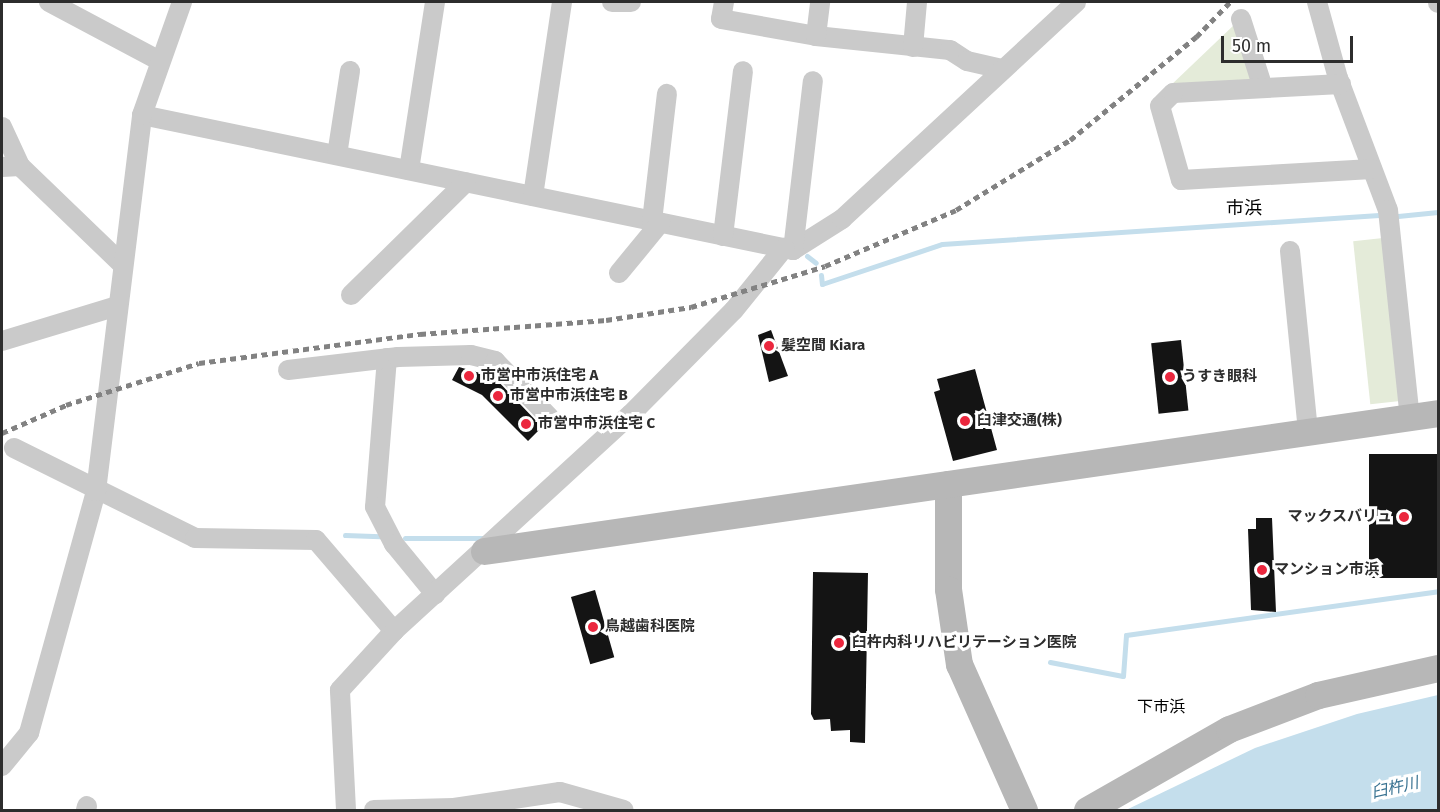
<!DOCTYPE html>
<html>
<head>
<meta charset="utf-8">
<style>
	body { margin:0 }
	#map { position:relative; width:1440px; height:812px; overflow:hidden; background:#fff; font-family:"Fira Sans","Noto Sans JP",sans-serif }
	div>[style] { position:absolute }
	.green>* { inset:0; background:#e4ebd9; transform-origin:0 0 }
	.water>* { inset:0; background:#c4deec }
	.stream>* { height:5px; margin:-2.5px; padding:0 2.5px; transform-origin:2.5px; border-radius:2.5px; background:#c4deec }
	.building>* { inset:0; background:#141414; transform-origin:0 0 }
	.street>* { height:20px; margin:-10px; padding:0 10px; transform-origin:10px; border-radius:10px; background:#cacaca }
	.secondary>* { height:27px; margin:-13.5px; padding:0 13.5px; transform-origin:13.5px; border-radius:13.5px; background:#b7b7b7 }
	.rail>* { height:4.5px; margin-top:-2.25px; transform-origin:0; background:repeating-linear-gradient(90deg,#828282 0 6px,transparent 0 10.5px) }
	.dots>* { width:16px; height:16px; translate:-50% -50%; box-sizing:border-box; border:3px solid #fff; border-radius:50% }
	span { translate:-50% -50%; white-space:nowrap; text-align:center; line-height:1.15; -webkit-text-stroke:6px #fff; paint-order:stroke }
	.poi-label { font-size:15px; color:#2d2d2d; font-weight:700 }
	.left { translate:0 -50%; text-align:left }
	.right { translate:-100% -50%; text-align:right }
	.neighbourhood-label { font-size:16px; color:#000 }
	.water-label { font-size:16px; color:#387291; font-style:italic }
	.quarter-label { font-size:18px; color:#000 }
	.frame { position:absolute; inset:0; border:3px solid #2d2d2d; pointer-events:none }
	.scale { position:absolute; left:1221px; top:36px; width:132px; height:27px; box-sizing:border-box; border:3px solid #2d2d2d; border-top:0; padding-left:8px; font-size:18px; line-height:21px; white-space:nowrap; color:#2d2d2d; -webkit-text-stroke:4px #fff; paint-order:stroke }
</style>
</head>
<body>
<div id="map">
	<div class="green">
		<div style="clip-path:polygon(1235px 24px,1252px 76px,1246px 84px,1169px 87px)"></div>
		<div style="left:1383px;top:238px;width:164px;height:30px;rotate:84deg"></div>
	</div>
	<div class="water">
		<div style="clip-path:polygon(1438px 695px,1438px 810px,1126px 810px,1255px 748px,1357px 714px)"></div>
	</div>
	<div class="stream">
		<div style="left:1398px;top:216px;width:40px;rotate:-5.7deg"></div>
		<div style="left:807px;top:256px;width:11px;rotate:38deg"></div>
		<div style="left:821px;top:275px;width:9px;rotate:84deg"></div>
		<div style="left:822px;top:284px;width:126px;rotate:-18.4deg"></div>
		<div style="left:942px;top:244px;width:438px;rotate:-3.8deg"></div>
		<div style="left:345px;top:535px;width:35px;rotate:2deg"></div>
		<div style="left:405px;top:538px;width:78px"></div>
		<div style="left:1050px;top:662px;width:74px;rotate:10.9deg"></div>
		<div style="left:1123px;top:676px;width:41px;rotate:-85.8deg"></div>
		<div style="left:1126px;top:635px;width:315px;rotate:-8deg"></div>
	</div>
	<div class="building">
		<div style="clip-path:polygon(771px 330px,788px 376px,769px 382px,758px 335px)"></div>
		<div style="left:1181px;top:340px;width:71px;height:30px;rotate:84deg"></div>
		<div style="clip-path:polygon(459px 367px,494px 377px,542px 427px,528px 441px,482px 395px,452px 380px)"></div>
		<div style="clip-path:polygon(975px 369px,997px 450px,953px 461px,934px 392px,940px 390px,937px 379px)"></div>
		<div style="left:1438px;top:454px;width:124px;height:69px;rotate:90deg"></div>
		<div style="clip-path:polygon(1256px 518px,1272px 518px,1276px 612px,1251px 610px,1248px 529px,1256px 529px)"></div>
		<div style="clip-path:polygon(813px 572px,868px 573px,865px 743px,850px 742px,850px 730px,831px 731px,830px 719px,814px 720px,811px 714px)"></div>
		<div style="left:595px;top:590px;width:70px;height:25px;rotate:74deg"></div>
	</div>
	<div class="street">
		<div style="left:49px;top:2px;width:123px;rotate:28deg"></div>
		<div style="left:612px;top:2px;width:19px"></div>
		<div style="left:724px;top:2px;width:17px;rotate:100deg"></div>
		<div style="left:721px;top:19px;width:97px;rotate:10.1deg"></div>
		<div style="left:816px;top:36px;width:135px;rotate:6deg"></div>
		<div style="left:950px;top:50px;width:20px;rotate:33deg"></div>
		<div style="left:967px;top:61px;width:37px;rotate:13deg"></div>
		<div style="left:1317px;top:2px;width:79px;rotate:74.6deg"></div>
		<div style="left:1338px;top:78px;width:141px;rotate:69.3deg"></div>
		<div style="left:1388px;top:210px;width:209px;rotate:84deg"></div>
		<div style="left:1438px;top:2px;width:1px;rotate:90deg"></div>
		<div style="left:1241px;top:19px;width:72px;rotate:72.3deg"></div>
		<div style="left:816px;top:36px;width:34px;rotate:-83deg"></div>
		<div style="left:913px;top:47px;width:45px;rotate:-84.9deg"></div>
		<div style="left:1341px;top:84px;width:168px;rotate:176.9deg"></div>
		<div style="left:1173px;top:93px;width:18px;rotate:135deg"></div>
		<div style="left:1160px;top:106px;width:77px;rotate:74.2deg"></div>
		<div style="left:1181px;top:180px;width:191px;rotate:-3.3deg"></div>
		<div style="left:142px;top:115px;width:665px;rotate:11.72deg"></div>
		<div style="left:793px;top:250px;width:58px;rotate:-32.3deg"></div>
		<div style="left:842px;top:219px;width:319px;rotate:-42.8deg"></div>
		<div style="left:2px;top:127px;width:43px;rotate:65.2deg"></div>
		<div style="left:20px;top:166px;width:141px;rotate:43.9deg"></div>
		<div style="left:337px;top:155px;width:85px;rotate:-81.2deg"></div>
		<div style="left:2px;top:167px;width:18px;rotate:-3deg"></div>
		<div style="left:409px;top:170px;width:170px;rotate:-81.2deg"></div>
		<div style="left:533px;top:196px;width:196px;rotate:-81.5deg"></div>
		<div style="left:652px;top:221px;width:128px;rotate:-83.3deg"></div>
		<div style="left:723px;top:236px;width:166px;rotate:-83.1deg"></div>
		<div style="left:793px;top:250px;width:170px;rotate:-83.3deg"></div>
		<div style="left:1290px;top:251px;width:182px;rotate:84.3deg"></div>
		<div style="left:619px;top:273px;width:65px;rotate:-50.6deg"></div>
		<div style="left:351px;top:295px;width:161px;rotate:-44.5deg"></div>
		<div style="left:2px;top:341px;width:120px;rotate:-16.9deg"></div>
		<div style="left:387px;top:358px;width:149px;rotate:94.6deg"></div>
		<div style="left:375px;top:507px;width:42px;rotate:62.8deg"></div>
		<div style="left:394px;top:544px;width:65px;rotate:50.6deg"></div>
		<div style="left:288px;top:370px;width:111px;rotate:-6.7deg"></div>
		<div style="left:398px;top:357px;width:73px;rotate:-1.6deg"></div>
		<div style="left:471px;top:355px;width:25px;rotate:14deg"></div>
		<div style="left:495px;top:361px;width:78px;rotate:46deg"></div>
		<div style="left:14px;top:448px;width:202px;rotate:26.4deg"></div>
		<div style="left:195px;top:538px;width:121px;rotate:0.9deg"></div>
		<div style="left:316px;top:540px;width:120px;rotate:49.4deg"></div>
		<div style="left:2px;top:766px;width:43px;rotate:-50.7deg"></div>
		<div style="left:29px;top:733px;width:251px;rotate:-74.5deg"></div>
		<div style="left:96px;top:491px;width:379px;rotate:-83deg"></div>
		<div style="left:142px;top:115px;width:120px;rotate:-70.5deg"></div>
		<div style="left:86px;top:810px;width:4px;rotate:-76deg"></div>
		<div style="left:346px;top:810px;width:120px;rotate:-92.9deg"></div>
		<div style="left:340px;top:690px;width:80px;rotate:-47.5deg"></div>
		<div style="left:394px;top:631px;width:321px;rotate:-42.5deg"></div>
		<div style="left:631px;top:414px;width:146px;rotate:-45.3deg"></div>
		<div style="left:734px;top:310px;width:80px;rotate:-51.1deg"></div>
		<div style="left:374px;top:810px;width:80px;rotate:-1.4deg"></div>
		<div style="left:454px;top:808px;width:107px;rotate:-8.6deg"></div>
		<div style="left:560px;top:792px;width:66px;rotate:15.7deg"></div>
	</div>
	<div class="secondary">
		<div style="left:948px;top:484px;width:105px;rotate:90deg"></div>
		<div style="left:948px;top:589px;width:76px;rotate:81.7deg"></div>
		<div style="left:959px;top:664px;width:160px;rotate:66deg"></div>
		<div style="left:484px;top:551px;width:964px;rotate:-8.23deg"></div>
		<div style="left:1087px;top:810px;width:163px;rotate:-29.7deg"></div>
		<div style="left:1229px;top:729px;width:95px;rotate:-20.9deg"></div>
		<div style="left:1318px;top:695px;width:123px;rotate:-12.7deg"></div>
	</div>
	<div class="rail">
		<div style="left:2px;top:433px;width:70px;rotate:-23.6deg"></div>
		<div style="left:66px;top:405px;width:139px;rotate:-17.5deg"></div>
		<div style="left:199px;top:363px;width:223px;rotate:-7.5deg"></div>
		<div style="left:420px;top:334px;width:187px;rotate:-4.3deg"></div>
		<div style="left:606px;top:320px;width:86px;rotate:-8.7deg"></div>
		<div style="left:691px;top:307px;width:140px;rotate:-17deg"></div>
		<div style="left:825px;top:266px;width:142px;rotate:-23.1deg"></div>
		<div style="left:956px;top:210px;width:134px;rotate:-31.6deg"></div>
		<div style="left:1070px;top:140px;width:163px;rotate:-39.3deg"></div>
		<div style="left:1196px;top:37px;width:49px;rotate:-45.8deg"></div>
	</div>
	<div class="dots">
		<div style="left:769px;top:346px;background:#eb273e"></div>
		<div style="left:469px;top:376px;background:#eb273e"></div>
		<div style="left:1170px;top:377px;background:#eb273e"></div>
		<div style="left:498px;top:396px;background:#eb273e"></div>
		<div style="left:965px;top:421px;background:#eb273e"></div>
		<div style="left:526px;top:424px;background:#eb273e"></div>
		<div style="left:1404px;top:517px;background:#eb273e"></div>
		<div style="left:1262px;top:570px;background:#eb273e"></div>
		<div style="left:593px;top:627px;background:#eb273e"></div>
		<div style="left:839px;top:643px;background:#eb273e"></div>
	</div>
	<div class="poi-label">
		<span class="left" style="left:781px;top:346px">髪空間 Kiara</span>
		<span class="left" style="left:481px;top:376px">市営中市浜住宅 A</span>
		<span class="left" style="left:1182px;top:377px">うすき眼科</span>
		<span class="left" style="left:510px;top:396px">市営中市浜住宅 B</span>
		<span class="left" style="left:977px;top:421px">臼津交通(株)</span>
		<span class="left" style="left:538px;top:424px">市営中市浜住宅 C</span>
		<span class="right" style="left:1392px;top:517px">マックスバリュ</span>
		<span class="left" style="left:1274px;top:570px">マンション市浜</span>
		<span class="left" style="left:605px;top:627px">鳥越歯科医院</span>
		<span class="left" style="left:852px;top:643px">臼杵内科リハビリテーション医院</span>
	</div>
	<div class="neighbourhood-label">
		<span style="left:1161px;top:707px">下市浜</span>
	</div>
	<div class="water-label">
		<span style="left:1395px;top:788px;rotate:-13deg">臼杵川</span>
	</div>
	<div class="quarter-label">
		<span style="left:1244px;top:208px">市浜</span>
	</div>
	<div class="frame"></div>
	<div class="scale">50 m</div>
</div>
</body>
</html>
